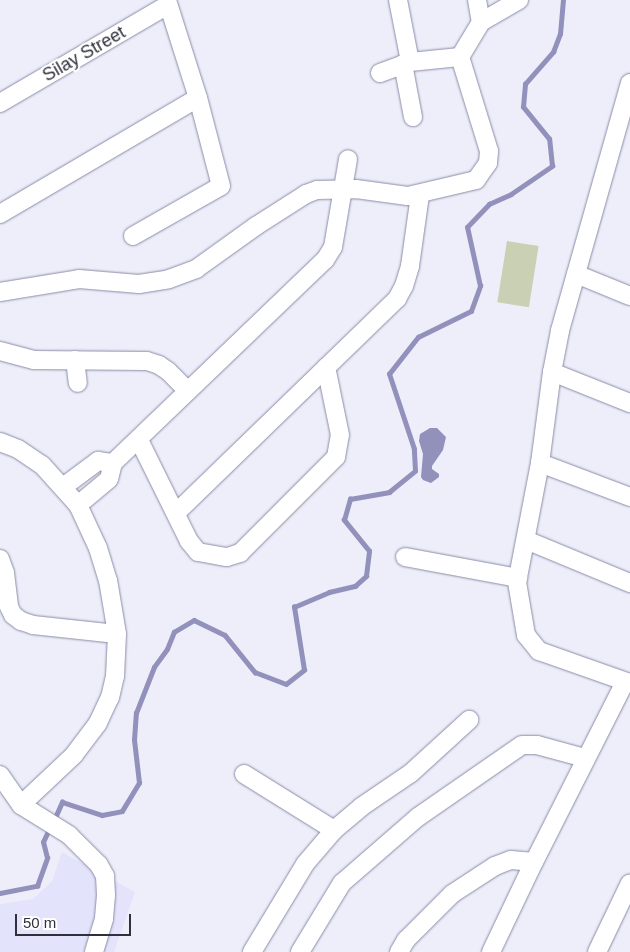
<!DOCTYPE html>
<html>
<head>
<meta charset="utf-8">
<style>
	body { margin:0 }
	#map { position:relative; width:630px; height:952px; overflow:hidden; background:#edeefa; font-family:Helvetica,sans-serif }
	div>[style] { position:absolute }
	.built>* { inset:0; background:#e3e4fb }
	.green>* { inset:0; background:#c9d0b3; transform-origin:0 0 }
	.water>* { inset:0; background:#9191bc }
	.stream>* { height:4.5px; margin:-2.25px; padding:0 2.25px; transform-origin:2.25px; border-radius:2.25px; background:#9191bc }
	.roads { filter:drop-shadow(0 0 1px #8a8ba6) drop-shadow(0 0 1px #8a8ba6) }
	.minor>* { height:18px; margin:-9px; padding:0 9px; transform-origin:9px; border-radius:9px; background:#fff }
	span { translate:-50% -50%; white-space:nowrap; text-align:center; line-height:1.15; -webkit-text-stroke:4.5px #fff; paint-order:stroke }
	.street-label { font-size:18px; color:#30303c }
	.scale { position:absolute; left:15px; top:914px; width:116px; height:22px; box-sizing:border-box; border:2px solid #30303c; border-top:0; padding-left:6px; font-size:15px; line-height:18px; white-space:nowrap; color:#30303c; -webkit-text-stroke:4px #fff; paint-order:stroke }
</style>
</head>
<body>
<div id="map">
	<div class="built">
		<div style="clip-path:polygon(62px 852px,135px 892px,114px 952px,0 952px,0 904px,33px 899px,52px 881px)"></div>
	</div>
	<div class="green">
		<div style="left:507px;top:241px;width:32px;height:62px;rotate:9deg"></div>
	</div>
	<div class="water">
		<div style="clip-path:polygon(430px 428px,437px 428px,446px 437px,443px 450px,432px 466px,432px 469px,439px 474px,439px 477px,431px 483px,423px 480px,421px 477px,423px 454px,419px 441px,420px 434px)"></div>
	</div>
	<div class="stream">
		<div style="left:54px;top:820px;width:20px;rotate:-66deg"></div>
		<div style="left:62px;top:802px;width:42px;rotate:18deg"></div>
		<div style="left:102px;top:815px;width:20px;rotate:-11deg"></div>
		<div style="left:122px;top:811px;width:33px;rotate:-59deg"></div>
		<div style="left:139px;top:783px;width:43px;rotate:-96.6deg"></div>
		<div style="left:134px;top:740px;width:27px;rotate:-86deg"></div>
		<div style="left:136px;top:713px;width:49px;rotate:-68.6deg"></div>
		<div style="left:154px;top:667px;width:22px;rotate:-54deg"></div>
		<div style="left:167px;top:649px;width:18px;rotate:-68deg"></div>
		<div style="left:174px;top:632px;width:23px;rotate:-31deg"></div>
		<div style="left:194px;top:620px;width:34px;rotate:26deg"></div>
		<div style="left:225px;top:635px;width:48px;rotate:51deg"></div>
		<div style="left:255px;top:672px;width:33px;rotate:21deg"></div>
		<div style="left:286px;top:684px;width:23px;rotate:-38deg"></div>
		<div style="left:304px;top:670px;width:64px;rotate:-99deg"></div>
		<div style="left:294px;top:607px;width:38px;rotate:-23deg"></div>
		<div style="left:329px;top:592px;width:27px;rotate:-13deg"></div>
		<div style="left:355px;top:586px;width:15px;rotate:-42deg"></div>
		<div style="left:366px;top:576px;width:25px;rotate:-83deg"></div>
		<div style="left:369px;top:551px;width:40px;rotate:-129deg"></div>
		<div style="left:344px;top:520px;width:22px;rotate:-74deg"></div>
		<div style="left:350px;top:499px;width:40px;rotate:-10deg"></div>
		<div style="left:389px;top:492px;width:33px;rotate:-39deg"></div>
		<div style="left:415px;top:471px;width:22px;rotate:-93deg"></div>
		<div style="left:414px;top:449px;width:79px;rotate:-108.4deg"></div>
		<div style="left:389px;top:374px;width:47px;rotate:-51.9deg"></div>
		<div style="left:418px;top:337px;width:59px;rotate:-26.1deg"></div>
		<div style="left:471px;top:311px;width:27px;rotate:-70deg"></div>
		<div style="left:480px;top:286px;width:60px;rotate:-102.4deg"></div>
		<div style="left:467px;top:227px;width:32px;rotate:-46deg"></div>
		<div style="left:489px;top:204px;width:24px;rotate:-24deg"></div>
		<div style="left:511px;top:194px;width:50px;rotate:-34.3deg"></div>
		<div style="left:552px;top:166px;width:27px;rotate:-96deg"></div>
		<div style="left:549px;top:139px;width:41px;rotate:-129.1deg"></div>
		<div style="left:523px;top:107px;width:23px;rotate:-85deg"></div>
		<div style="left:525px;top:84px;width:43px;rotate:-48.8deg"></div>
		<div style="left:553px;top:52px;width:19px;rotate:-69deg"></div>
		<div style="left:560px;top:34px;width:34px;rotate:-85deg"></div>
		<div style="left:0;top:893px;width:38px;rotate:-11deg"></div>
		<div style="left:37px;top:886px;width:30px;rotate:-70deg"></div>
		<div style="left:47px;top:858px;width:16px;rotate:-104deg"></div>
		<div style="left:43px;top:842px;width:17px;rotate:-65deg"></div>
	</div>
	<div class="roads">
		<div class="minor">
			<div style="left:398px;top:0;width:63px;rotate:79deg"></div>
			<div style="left:410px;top:62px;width:50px;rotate:-5.7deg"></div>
			<div style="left:460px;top:57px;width:41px;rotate:-59deg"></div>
			<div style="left:481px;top:22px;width:44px;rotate:-30.1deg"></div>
			<div style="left:477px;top:0;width:22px;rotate:80deg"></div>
			<div style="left:403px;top:64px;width:54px;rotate:79.3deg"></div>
			<div style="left:380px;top:73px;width:32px;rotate:-20deg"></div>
			<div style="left:630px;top:83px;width:258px;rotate:105.8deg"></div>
			<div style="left:560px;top:331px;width:42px;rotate:101deg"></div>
			<div style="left:552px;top:372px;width:92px;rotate:97.5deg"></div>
			<div style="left:540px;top:463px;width:121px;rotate:100.9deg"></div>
			<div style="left:517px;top:582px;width:54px;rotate:80.4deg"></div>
			<div style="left:526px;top:635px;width:21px;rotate:51deg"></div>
			<div style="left:539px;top:651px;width:96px;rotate:19.4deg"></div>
			<div style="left:0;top:103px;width:194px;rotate:-30.3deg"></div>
			<div style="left:0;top:214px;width:229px;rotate:-30.4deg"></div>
			<div style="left:133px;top:236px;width:101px;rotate:-29.6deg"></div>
			<div style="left:221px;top:186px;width:91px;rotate:-104.6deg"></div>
			<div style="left:198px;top:98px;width:103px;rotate:-107.6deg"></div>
			<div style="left:576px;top:274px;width:58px;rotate:22.2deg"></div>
			<div style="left:0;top:292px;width:80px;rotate:-9.3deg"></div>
			<div style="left:79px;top:279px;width:60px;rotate:4.8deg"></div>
			<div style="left:139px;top:284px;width:30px;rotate:-9deg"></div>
			<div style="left:169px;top:279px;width:29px;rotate:-20deg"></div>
			<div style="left:196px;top:269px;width:74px;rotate:-35.6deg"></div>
			<div style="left:256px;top:226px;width:59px;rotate:-32.6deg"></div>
			<div style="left:306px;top:194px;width:12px;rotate:-20deg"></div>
			<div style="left:317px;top:190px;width:39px;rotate:-1deg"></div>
			<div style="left:356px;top:189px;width:52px;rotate:7.7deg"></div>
			<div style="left:408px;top:196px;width:70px;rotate:-13.2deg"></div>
			<div style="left:476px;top:180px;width:21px;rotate:-55deg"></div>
			<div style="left:488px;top:163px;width:12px;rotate:-85deg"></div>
			<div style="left:489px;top:151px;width:98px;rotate:-107.1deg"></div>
			<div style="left:0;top:351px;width:35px;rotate:15deg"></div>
			<div style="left:34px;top:360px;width:113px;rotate:0.5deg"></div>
			<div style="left:147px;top:361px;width:13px;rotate:18deg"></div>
			<div style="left:159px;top:365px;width:11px;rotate:34deg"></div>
			<div style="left:168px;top:371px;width:28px;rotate:45deg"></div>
			<div style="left:75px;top:360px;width:23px;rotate:83deg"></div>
			<div style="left:552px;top:372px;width:84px;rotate:21.7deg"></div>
			<div style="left:139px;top:440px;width:113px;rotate:63.7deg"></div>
			<div style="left:189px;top:541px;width:14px;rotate:51deg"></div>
			<div style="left:198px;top:552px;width:29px;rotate:10deg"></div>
			<div style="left:227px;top:557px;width:14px;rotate:-17deg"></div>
			<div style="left:240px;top:553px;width:136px;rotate:-45deg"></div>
			<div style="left:336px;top:457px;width:22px;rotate:-80deg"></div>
			<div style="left:340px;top:435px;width:69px;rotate:-101.6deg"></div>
			<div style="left:0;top:442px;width:19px;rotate:21deg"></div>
			<div style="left:18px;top:449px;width:29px;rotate:34deg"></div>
			<div style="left:42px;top:465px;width:54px;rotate:48deg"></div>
			<div style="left:78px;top:505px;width:47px;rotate:65.1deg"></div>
			<div style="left:98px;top:548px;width:34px;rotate:73deg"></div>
			<div style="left:108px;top:580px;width:55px;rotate:80.5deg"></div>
			<div style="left:117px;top:634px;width:42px;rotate:92.7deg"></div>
			<div style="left:115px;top:676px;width:22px;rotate:103deg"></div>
			<div style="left:110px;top:697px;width:29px;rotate:115deg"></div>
			<div style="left:98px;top:723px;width:40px;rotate:127deg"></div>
			<div style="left:74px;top:755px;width:73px;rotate:136.7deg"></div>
			<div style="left:540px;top:463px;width:96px;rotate:20.7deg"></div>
			<div style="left:63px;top:487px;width:44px;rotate:-36.6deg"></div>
			<div style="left:98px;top:461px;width:15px;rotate:8deg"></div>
			<div style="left:78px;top:505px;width:40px;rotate:-40deg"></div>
			<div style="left:109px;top:479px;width:16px;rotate:-76deg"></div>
			<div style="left:113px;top:463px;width:294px;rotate:-43.8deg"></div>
			<div style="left:325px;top:260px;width:15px;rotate:-58deg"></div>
			<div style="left:333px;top:247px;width:89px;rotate:-80.3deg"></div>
			<div style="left:176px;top:513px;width:308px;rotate:-44.1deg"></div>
			<div style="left:397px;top:299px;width:15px;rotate:-62deg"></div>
			<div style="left:404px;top:286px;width:21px;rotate:-73deg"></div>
			<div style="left:410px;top:266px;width:72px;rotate:-82deg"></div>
			<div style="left:526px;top:540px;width:113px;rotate:22.5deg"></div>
			<div style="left:405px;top:557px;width:115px;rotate:10.5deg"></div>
			<div style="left:0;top:559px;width:15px;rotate:70deg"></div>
			<div style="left:5px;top:573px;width:34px;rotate:83deg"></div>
			<div style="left:9px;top:607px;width:9px;rotate:63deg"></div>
			<div style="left:13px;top:615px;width:10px;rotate:37deg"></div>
			<div style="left:21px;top:621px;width:13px;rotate:18deg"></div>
			<div style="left:33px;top:625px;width:84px;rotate:6.1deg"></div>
			<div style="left:244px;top:774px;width:106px;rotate:31.9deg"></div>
			<div style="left:0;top:775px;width:37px;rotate:55deg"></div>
			<div style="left:21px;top:805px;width:57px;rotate:32deg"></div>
			<div style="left:69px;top:835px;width:42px;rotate:45deg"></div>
			<div style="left:99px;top:865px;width:13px;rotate:61deg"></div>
			<div style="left:105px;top:876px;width:19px;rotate:87deg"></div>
			<div style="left:106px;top:895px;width:24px;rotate:95deg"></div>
			<div style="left:104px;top:919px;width:34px;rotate:107deg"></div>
			<div style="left:252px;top:952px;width:103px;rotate:-58.9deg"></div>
			<div style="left:305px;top:864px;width:45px;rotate:-49.5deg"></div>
			<div style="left:334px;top:830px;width:35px;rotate:-40deg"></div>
			<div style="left:361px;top:807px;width:60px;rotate:-34.2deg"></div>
			<div style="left:411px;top:773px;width:79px;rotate:-42.4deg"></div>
			<div style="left:300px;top:952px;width:81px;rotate:-58.7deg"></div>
			<div style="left:342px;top:883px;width:101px;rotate:-41deg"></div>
			<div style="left:418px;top:817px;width:126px;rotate:-34.7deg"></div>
			<div style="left:522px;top:745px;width:15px"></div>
			<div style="left:537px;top:745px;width:50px;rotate:15.2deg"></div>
			<div style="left:399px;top:952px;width:14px;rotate:-60deg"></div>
			<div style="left:406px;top:940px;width:65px;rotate:-45deg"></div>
			<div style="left:452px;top:894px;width:51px;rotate:-33.1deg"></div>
			<div style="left:495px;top:866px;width:17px;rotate:-21deg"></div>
			<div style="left:511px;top:860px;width:23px;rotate:5deg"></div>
			<div style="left:491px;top:952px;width:100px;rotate:-64.5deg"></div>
			<div style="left:534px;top:862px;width:202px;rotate:-63.2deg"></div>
			<div style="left:597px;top:952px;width:76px;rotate:-64.4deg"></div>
		</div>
	</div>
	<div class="street-label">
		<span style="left:84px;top:54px;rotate:-30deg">Silay Street</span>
	</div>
	<div class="scale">50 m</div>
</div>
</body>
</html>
